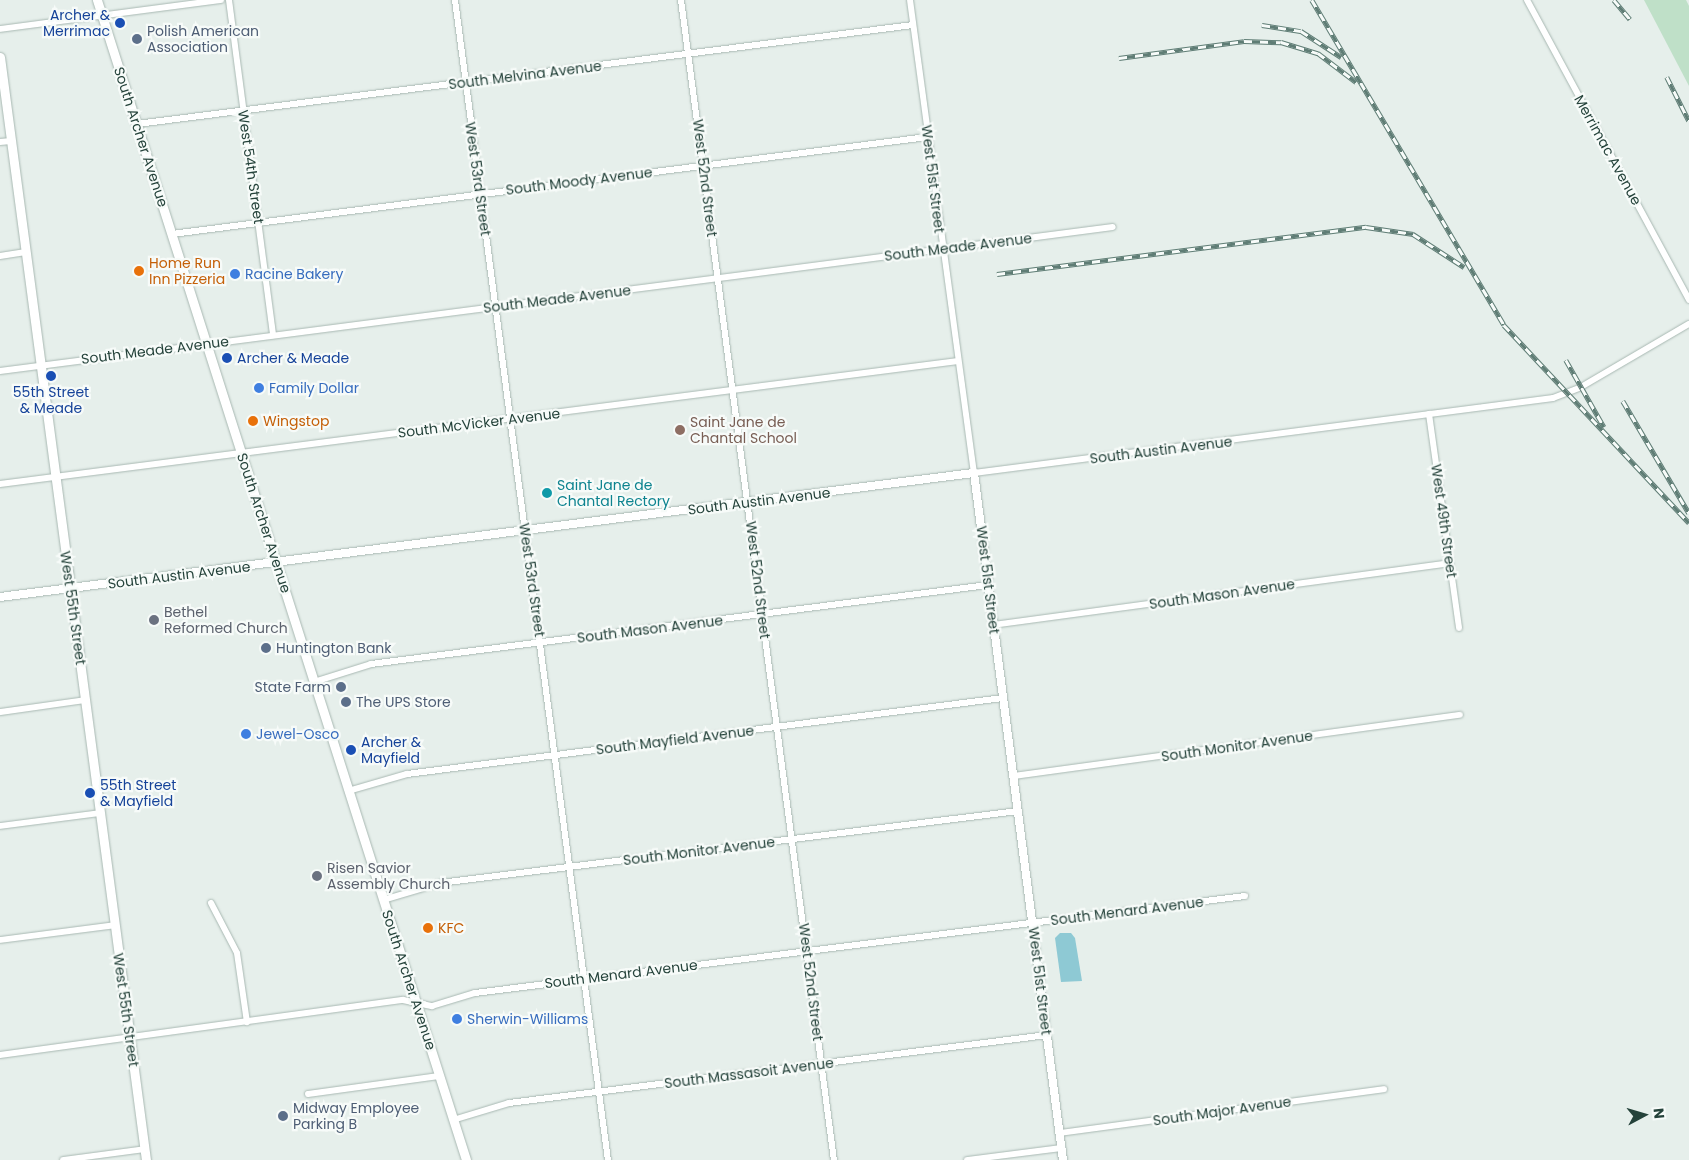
<!DOCTYPE html>
<html>
<head>
<meta charset="utf-8">
<style>
	body { margin:0 }
	#map { position:relative; width:1689px; height:1160px; overflow:hidden; background:#e6efeb; font-family:Poppins,sans-serif }
	div>[style] { position:absolute }
	.green>* { inset:0; background:#bfe0c8 }
	.water>* { inset:0; background:#8ec9d4 }
	.roads { filter:drop-shadow(0 0 1px #a8b8b2) drop-shadow(0 0 1px #a8b8b2) }
	.minor>* { height:6px; margin:-3px; padding:0 3px; transform-origin:3px; border-radius:3px; background:#fff }
	.tertiary>* { height:8px; margin:-4px; padding:0 4px; transform-origin:4px; border-radius:4px; background:#fff }
	.secondary>* { height:9px; margin:-4.5px; padding:0 4.5px; transform-origin:4.5px; border-radius:4.5px; background:#fff }
	.rail>* { height:4.5px; margin-top:-2.25px; transform-origin:0; background:repeating-linear-gradient(90deg,#f7fbf9 0 8px,#5f7d75 0 16px); box-sizing:border-box; border-block:1px solid #5f7d75 }
	.dots>* { width:14px; height:14px; translate:-50% -50%; box-sizing:border-box; border:2px solid #f7fbf9; border-radius:50% }
	span { translate:-50% -50%; white-space:nowrap; text-align:center; line-height:1.15; -webkit-text-stroke:4.5px #f7fbf9; paint-order:stroke }
	.transit-label { font-size:14px; color:#164399 }
	.right { translate:-100% -50%; text-align:right }
	.left { translate:0 -50%; text-align:left }
	.service-label { font-size:14px; color:#4e5e75 }
	.street-label { font-size:14px; color:#24423a }
	.food-label { font-size:14px; color:#c56008 }
	.shop-label { font-size:14px; color:#366cbe }
	.education-label { font-size:14px; color:#785e54 }
	.culture-label { font-size:14px; color:#0d838f }
	.worship-label { font-size:14px; color:#5b616d }
	.north { position:absolute; left:1619px; top:1090px; width:50px; height:50px; -webkit-text-stroke:4px #f7fbf9; paint-order:stroke; rotate:84deg; font-size:14px; font-weight:700; line-height:20px; text-align:center; color:#24423a }
	.north::after { content:''; display:block; margin:auto; width:18px; height:22px; background:#24423a; clip-path:polygon(50% 0,100% 100%,50% 72%,0 100%) }
</style>
</head>
<body>
<div id="map">
	<div class="green">
		<div style="clip-path:polygon(1644px 0,1686px 0,1689px 6px,1689px 86px)"></div>
	</div>
	<div class="water">
		<div style="clip-path:polygon(1060px 933px,1071px 933px,1075px 938px,1082px 981px,1061px 982px,1055px 938px)"></div>
	</div>
	<div class="roads">
		<div class="minor">
			<div style="left:229px;top:0;width:338px;rotate:82.5deg"></div>
			<div style="left:455px;top:0;width:1170px;rotate:82.49deg"></div>
			<div style="left:681px;top:0;width:1170px;rotate:82.49deg"></div>
			<div style="left:910px;top:0;width:477px;rotate:82.3deg"></div>
			<div style="left:974px;top:473px;width:584px;rotate:-7.38deg"></div>
			<div style="left:1553px;top:398px;width:30px;rotate:-21deg"></div>
			<div style="left:1581px;top:387px;width:125px;rotate:-30.3deg"></div>
			<div style="left:1527px;top:0;width:341px;rotate:61.6deg"></div>
			<div style="left:0;top:29px;width:223px;rotate:-7.5deg"></div>
			<div style="left:137px;top:124px;width:782px;rotate:-7.27deg"></div>
			<div style="left:0;top:142px;width:11px;rotate:-5deg"></div>
			<div style="left:172px;top:234px;width:761px;rotate:-7.32deg"></div>
			<div style="left:0;top:256px;width:26px;rotate:-9deg"></div>
			<div style="left:0;top:371px;width:1122px;rotate:-7.37deg"></div>
			<div style="left:1429px;top:414px;width:216px;rotate:82deg"></div>
			<div style="left:0;top:484px;width:966px;rotate:-7.32deg"></div>
			<div style="left:993px;top:625px;width:461px;rotate:-7.7deg"></div>
			<div style="left:314px;top:682px;width:60px;rotate:-17.5deg"></div>
			<div style="left:371px;top:664px;width:622px;rotate:-7.3deg"></div>
			<div style="left:0;top:712px;width:86px;rotate:-8deg"></div>
			<div style="left:1013px;top:776px;width:451px;rotate:-7.8deg"></div>
			<div style="left:348px;top:791px;width:61px;rotate:-16.1deg"></div>
			<div style="left:407px;top:774px;width:601px;rotate:-7.27deg"></div>
			<div style="left:0;top:826px;width:101px;rotate:-7.4deg"></div>
			<div style="left:383px;top:900px;width:59px;rotate:-16.6deg"></div>
			<div style="left:440px;top:883px;width:582px;rotate:-7.1deg"></div>
			<div style="left:211px;top:903px;width:56px;rotate:62.5deg"></div>
			<div style="left:237px;top:953px;width:70px;rotate:81.8deg"></div>
			<div style="left:0;top:940px;width:116px;rotate:-7.4deg"></div>
			<div style="left:0;top:1055px;width:407px;rotate:-7.8deg"></div>
			<div style="left:403px;top:1000px;width:30px;rotate:12deg"></div>
			<div style="left:432px;top:1006px;width:45px;rotate:-16.8deg"></div>
			<div style="left:475px;top:993px;width:776px;rotate:-7.18deg"></div>
			<div style="left:308px;top:1094px;width:132px;rotate:-7.8deg"></div>
			<div style="left:453px;top:1120px;width:59px;rotate:-16.9deg"></div>
			<div style="left:509px;top:1103px;width:542px;rotate:-7.2deg"></div>
			<div style="left:1060px;top:1133px;width:327px;rotate:-7.7deg"></div>
			<div style="left:63px;top:1160px;width:83px;rotate:-7.6deg"></div>
			<div style="left:967px;top:1160px;width:96px;rotate:-7.2deg"></div>
		</div>
		<div class="tertiary">
			<div style="left:0;top:597px;width:982px;rotate:-7.26deg"></div>
			<div style="left:974px;top:473px;width:693px;rotate:82.62deg"></div>
		</div>
		<div class="secondary">
			<div style="left:97px;top:0;width:1217px;rotate:72.35deg"></div>
			<div style="left:0;top:57px;width:1113px;rotate:82.46deg"></div>
		</div>
	</div>
	<div class="rail">
		<div style="left:1312px;top:0;width:377px;rotate:59.4deg"></div>
		<div style="left:1504px;top:325px;width:271px;rotate:46.9deg"></div>
		<div style="left:1614px;top:0;width:25px;rotate:50deg"></div>
		<div style="left:1262px;top:25px;width:39px;rotate:9deg"></div>
		<div style="left:1301px;top:31px;width:48px;rotate:33deg"></div>
		<div style="left:1119px;top:58px;width:126px;rotate:-7.7deg"></div>
		<div style="left:1244px;top:41px;width:37px;rotate:2deg"></div>
		<div style="left:1281px;top:42px;width:39px;rotate:17deg"></div>
		<div style="left:1318px;top:53px;width:48px;rotate:37.3deg"></div>
		<div style="left:1667px;top:77px;width:49px;rotate:63.4deg"></div>
		<div style="left:997px;top:274px;width:372px;rotate:-7.3deg"></div>
		<div style="left:1366px;top:227px;width:48px;rotate:8.5deg"></div>
		<div style="left:1413px;top:234px;width:61px;rotate:32.9deg"></div>
		<div style="left:1566px;top:360px;width:77px;rotate:60.4deg"></div>
		<div style="left:1623px;top:401px;width:130px;rotate:59.5deg"></div>
	</div>
	<div class="dots">
		<div style="left:120px;top:23px;background:#1a4fb4"></div>
		<div style="left:137px;top:39px;background:#5c6f8a"></div>
		<div style="left:139px;top:271px;background:#e8710a"></div>
		<div style="left:235px;top:274px;background:#3f7fe0"></div>
		<div style="left:227px;top:358px;background:#1a4fb4"></div>
		<div style="left:51px;top:376px;background:#1a4fb4"></div>
		<div style="left:259px;top:388px;background:#3f7fe0"></div>
		<div style="left:253px;top:421px;background:#e8710a"></div>
		<div style="left:680px;top:430px;background:#8d6e63"></div>
		<div style="left:547px;top:493px;background:#0f9aa8"></div>
		<div style="left:154px;top:620px;background:#6b7280"></div>
		<div style="left:266px;top:648px;background:#5c6f8a"></div>
		<div style="left:341px;top:687px;background:#5c6f8a"></div>
		<div style="left:346px;top:702px;background:#5c6f8a"></div>
		<div style="left:246px;top:734px;background:#3f7fe0"></div>
		<div style="left:351px;top:750px;background:#1a4fb4"></div>
		<div style="left:90px;top:793px;background:#1a4fb4"></div>
		<div style="left:317px;top:876px;background:#6b7280"></div>
		<div style="left:428px;top:928px;background:#e8710a"></div>
		<div style="left:457px;top:1019px;background:#3f7fe0"></div>
		<div style="left:283px;top:1116px;background:#5c6f8a"></div>
	</div>
	<div class="transit-label">
		<span class="right" style="left:110px;top:23px">Archer &amp;<br>Merrimac</span>
		<span class="left" style="left:237px;top:358px">Archer &amp; Meade</span>
		<span style="left:51px;top:400px">55th Street<br>&amp; Meade</span>
		<span class="left" style="left:361px;top:750px">Archer &amp;<br>Mayfield</span>
		<span class="left" style="left:100px;top:793px">55th Street<br>&amp; Mayfield</span>
	</div>
	<div class="service-label">
		<span class="left" style="left:147px;top:39px">Polish American<br>Association</span>
		<span class="left" style="left:276px;top:648px">Huntington Bank</span>
		<span class="right" style="left:331px;top:687px">State Farm</span>
		<span class="left" style="left:356px;top:702px">The UPS Store</span>
		<span class="left" style="left:293px;top:1116px">Midway Employee<br>Parking B</span>
	</div>
	<div class="street-label">
		<span style="left:525px;top:75px;rotate:-7deg">South Melvina Avenue</span>
		<span style="left:141px;top:137px;rotate:72deg">South Archer Avenue</span>
		<span style="left:1608px;top:150px;rotate:61deg">Merrimac Avenue</span>
		<span style="left:251px;top:167px;rotate:82deg">West 54th Street</span>
		<span style="left:705px;top:178px;rotate:83deg">West 52nd Street</span>
		<span style="left:478px;top:179px;rotate:82deg">West 53rd Street</span>
		<span style="left:933px;top:179px;rotate:83deg">West 51st Street</span>
		<span style="left:579px;top:181px;rotate:-7deg">South Moody Avenue</span>
		<span style="left:958px;top:247px;rotate:-7deg">South Meade Avenue</span>
		<span style="left:557px;top:299px;rotate:-7deg">South Meade Avenue</span>
		<span style="left:155px;top:350px;rotate:-7deg">South Meade Avenue</span>
		<span style="left:479px;top:423px;rotate:-7deg">South McVicker Avenue</span>
		<span style="left:1161px;top:450px;rotate:-7deg">South Austin Avenue</span>
		<span style="left:759px;top:501px;rotate:-7deg">South Austin Avenue</span>
		<span style="left:1444px;top:521px;rotate:82deg">West 49th Street</span>
		<span style="left:264px;top:523px;rotate:72deg">South Archer Avenue</span>
		<span style="left:179px;top:575px;rotate:-7deg">South Austin Avenue</span>
		<span style="left:532px;top:580px;rotate:82deg">West 53rd Street</span>
		<span style="left:758px;top:580px;rotate:83deg">West 52nd Street</span>
		<span style="left:988px;top:580px;rotate:83deg">West 51st Street</span>
		<span style="left:1222px;top:594px;rotate:-8deg">South Mason Avenue</span>
		<span style="left:73px;top:608px;rotate:82deg">West 55th Street</span>
		<span style="left:650px;top:629px;rotate:-7deg">South Mason Avenue</span>
		<span style="left:675px;top:740px;rotate:-7deg">South Mayfield Avenue</span>
		<span style="left:1237px;top:746px;rotate:-8deg">South Monitor Avenue</span>
		<span style="left:699px;top:851px;rotate:-7deg">South Monitor Avenue</span>
		<span style="left:1127px;top:911px;rotate:-7deg">South Menard Avenue</span>
		<span style="left:621px;top:974px;rotate:-7deg">South Menard Avenue</span>
		<span style="left:409px;top:980px;rotate:72deg">South Archer Avenue</span>
		<span style="left:1040px;top:981px;rotate:83deg">West 51st Street</span>
		<span style="left:811px;top:982px;rotate:83deg">West 52nd Street</span>
		<span style="left:126px;top:1010px;rotate:82deg">West 55th Street</span>
		<span style="left:749px;top:1073px;rotate:-7deg">South Massasoit Avenue</span>
		<span style="left:1222px;top:1111px;rotate:-8deg">South Major Avenue</span>
	</div>
	<div class="food-label">
		<span class="left" style="left:149px;top:271px">Home Run<br>Inn Pizzeria</span>
		<span class="left" style="left:263px;top:421px">Wingstop</span>
		<span class="left" style="left:438px;top:928px">KFC</span>
	</div>
	<div class="shop-label">
		<span class="left" style="left:245px;top:274px">Racine Bakery</span>
		<span class="left" style="left:269px;top:388px">Family Dollar</span>
		<span class="left" style="left:256px;top:734px">Jewel-Osco</span>
		<span class="left" style="left:467px;top:1019px">Sherwin-Williams</span>
	</div>
	<div class="education-label">
		<span class="left" style="left:690px;top:430px">Saint Jane de<br>Chantal School</span>
	</div>
	<div class="culture-label">
		<span class="left" style="left:557px;top:493px">Saint Jane de<br>Chantal Rectory</span>
	</div>
	<div class="worship-label">
		<span class="left" style="left:164px;top:620px">Bethel<br>Reformed Church</span>
		<span class="left" style="left:327px;top:876px">Risen Savior<br>Assembly Church</span>
	</div>
	<div class="north">N</div>
</div>
</body>
</html>
